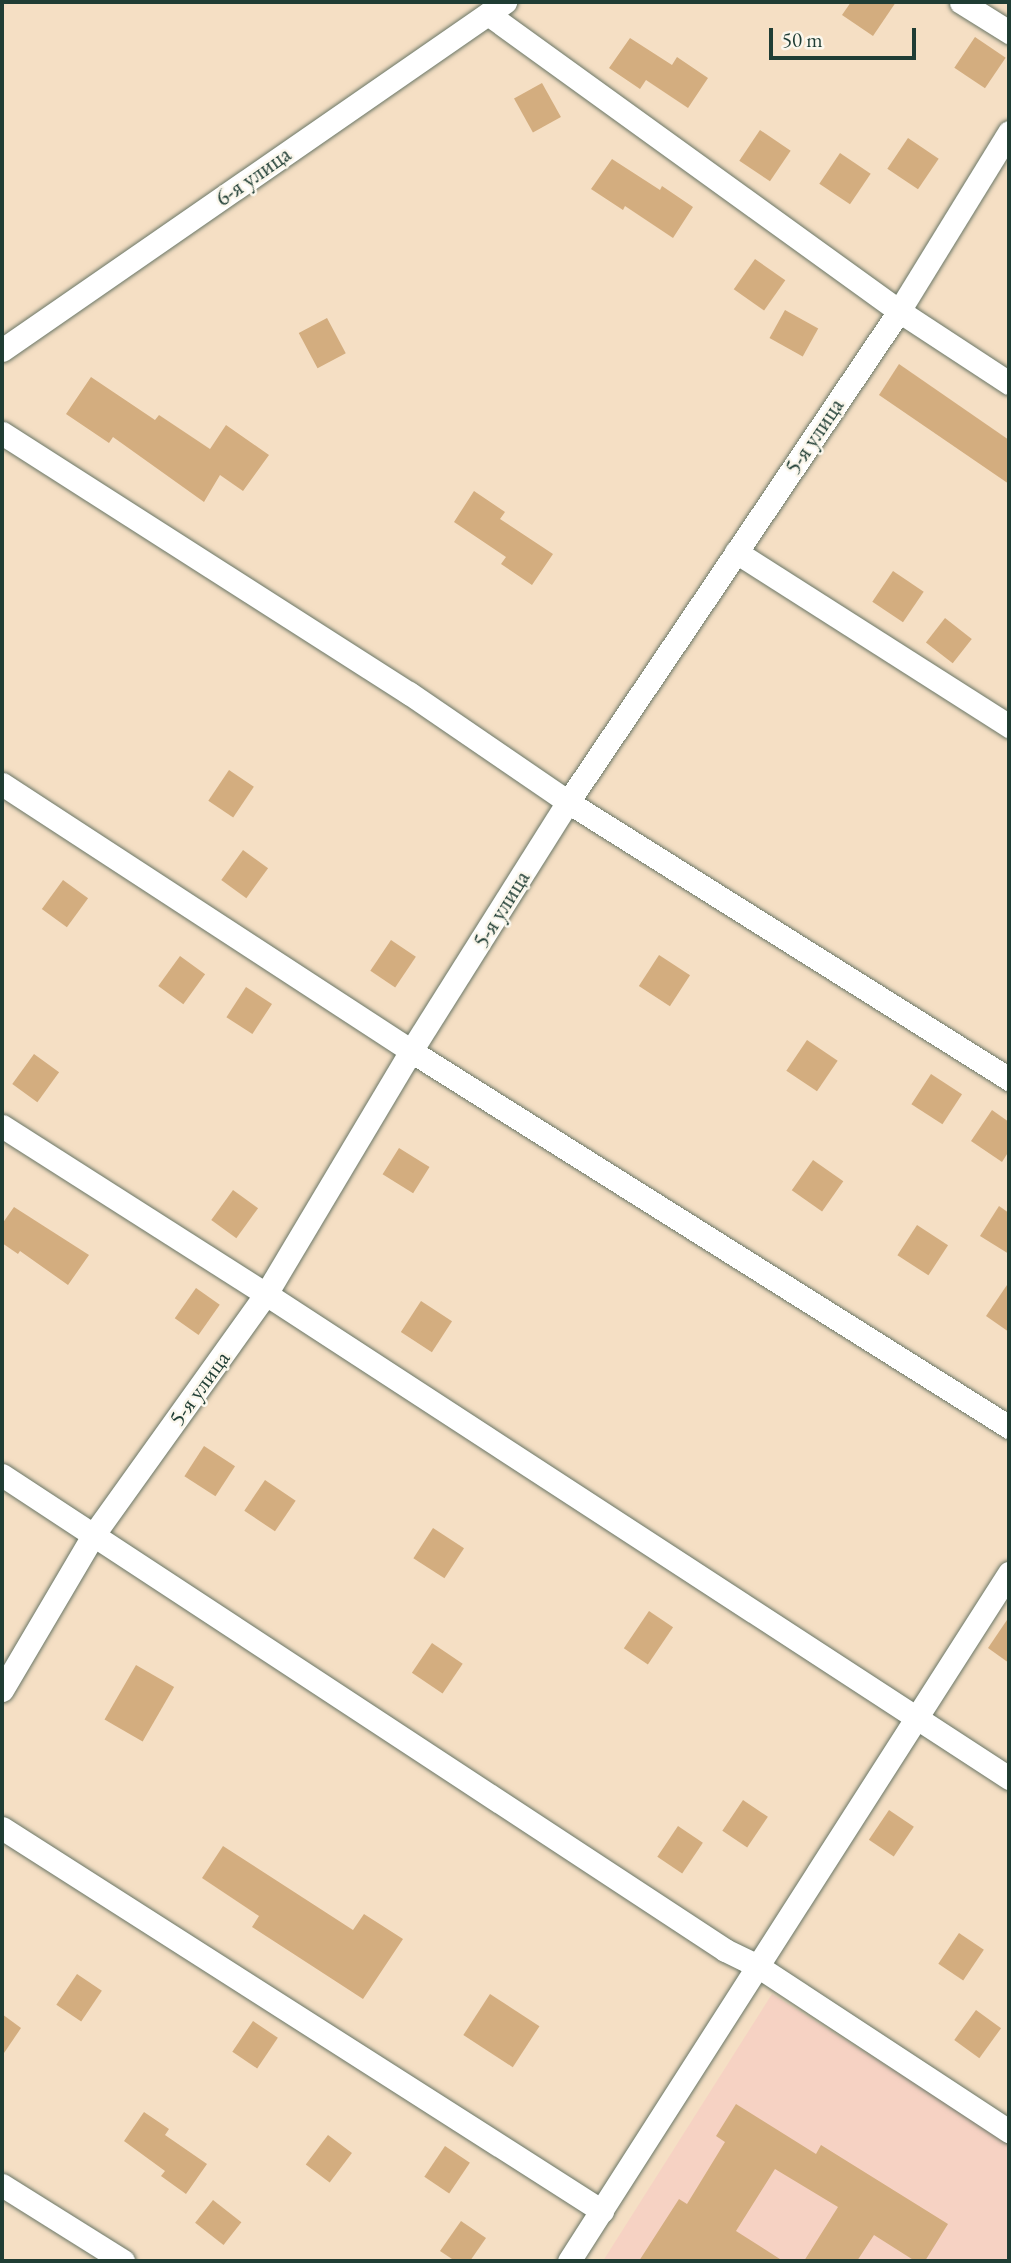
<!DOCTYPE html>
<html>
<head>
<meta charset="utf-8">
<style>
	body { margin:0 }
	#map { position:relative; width:1011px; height:2263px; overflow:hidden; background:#f5dfc4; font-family:"EB Garamond",serif }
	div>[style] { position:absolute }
	.built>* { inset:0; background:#f6d2c3 }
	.building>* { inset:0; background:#d3ad7f; transform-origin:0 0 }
	.roads { filter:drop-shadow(0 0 2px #6a7666) drop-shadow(0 0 2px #6a7666) }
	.minor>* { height:23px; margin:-11.5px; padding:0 11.5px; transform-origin:11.5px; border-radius:11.5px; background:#fff }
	span { translate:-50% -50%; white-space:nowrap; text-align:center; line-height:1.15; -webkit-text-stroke:5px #fbf7ec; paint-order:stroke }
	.street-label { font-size:23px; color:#1f3d34 }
	.frame { position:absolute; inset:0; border:4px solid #1f3d34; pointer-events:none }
	.scale { position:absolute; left:769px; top:28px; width:147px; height:32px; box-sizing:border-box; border:4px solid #1f3d34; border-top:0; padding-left:9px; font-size:21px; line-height:24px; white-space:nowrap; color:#1f3d34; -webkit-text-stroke:5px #fbf7ec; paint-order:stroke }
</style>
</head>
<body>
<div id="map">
	<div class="built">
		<div style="clip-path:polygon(772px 1994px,1009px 2143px,1009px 2261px,603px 2261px)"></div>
	</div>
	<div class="building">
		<div style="clip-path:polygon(851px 2px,896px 2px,873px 36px,842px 15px)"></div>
		<div style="left:975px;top:37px;width:37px;height:37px;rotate:34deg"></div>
		<div style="clip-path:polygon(630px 38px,672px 65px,677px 57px,708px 78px,688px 108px,646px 80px,640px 89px,609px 68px)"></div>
		<div style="left:542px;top:83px;width:39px;height:32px;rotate:61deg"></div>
		<div style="left:760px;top:130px;width:37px;height:37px;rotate:34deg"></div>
		<div style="left:908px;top:138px;width:37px;height:37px;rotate:34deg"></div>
		<div style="left:840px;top:153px;width:37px;height:37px;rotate:34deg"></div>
		<div style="clip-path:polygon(612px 159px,660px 190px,662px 186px,693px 207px,673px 238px,625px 206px,623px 210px,591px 189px)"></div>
		<div style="left:755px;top:259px;width:37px;height:37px;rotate:35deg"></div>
		<div style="left:785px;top:310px;width:38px;height:32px;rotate:29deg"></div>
		<div style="left:327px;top:318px;width:40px;height:32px;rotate:62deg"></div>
		<div style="clip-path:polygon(899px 364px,1009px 440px,1009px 484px,879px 395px)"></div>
		<div style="clip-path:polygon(91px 377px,155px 420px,159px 415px,210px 449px,226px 425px,269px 455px,243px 491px,220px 475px,204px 502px,113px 437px,109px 443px,66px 414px)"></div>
		<div style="clip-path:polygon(474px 491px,505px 512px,500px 519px,553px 554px,532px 585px,501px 564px,506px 557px,454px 522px)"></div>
		<div style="left:893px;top:571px;width:37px;height:37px;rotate:34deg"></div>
		<div style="left:945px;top:618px;width:34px;height:31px;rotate:38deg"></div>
		<div style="left:229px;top:770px;width:30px;height:37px;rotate:34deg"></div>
		<div style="left:243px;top:850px;width:31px;height:37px;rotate:36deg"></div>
		<div style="left:63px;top:880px;width:31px;height:36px;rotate:36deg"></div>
		<div style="left:391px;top:940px;width:30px;height:37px;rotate:34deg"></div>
		<div style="left:659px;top:955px;width:37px;height:37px;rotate:33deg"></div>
		<div style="left:180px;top:956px;width:31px;height:37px;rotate:36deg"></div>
		<div style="left:246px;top:987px;width:31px;height:36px;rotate:33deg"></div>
		<div style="left:807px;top:1040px;width:37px;height:37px;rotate:34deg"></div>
		<div style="left:34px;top:1054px;width:31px;height:37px;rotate:36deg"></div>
		<div style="left:931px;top:1074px;width:37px;height:36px;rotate:33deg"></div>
		<div style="clip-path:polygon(992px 1110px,1009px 1122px,1009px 1151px,1002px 1162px,971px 1141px)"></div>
		<div style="left:399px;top:1148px;width:36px;height:31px;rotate:32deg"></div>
		<div style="left:813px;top:1160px;width:37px;height:37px;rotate:35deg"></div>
		<div style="left:233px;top:1190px;width:31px;height:37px;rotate:36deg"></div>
		<div style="clip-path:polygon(999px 1206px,1009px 1213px,1009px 1254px,980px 1236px)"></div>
		<div style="clip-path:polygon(14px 1207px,89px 1255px,68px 1285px,20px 1251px,18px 1254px,2px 1243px,2px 1224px)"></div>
		<div style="left:917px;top:1225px;width:37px;height:36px;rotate:33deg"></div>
		<div style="clip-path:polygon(1009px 1282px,1009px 1332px,986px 1316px)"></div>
		<div style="left:196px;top:1288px;width:29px;height:37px;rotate:35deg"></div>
		<div style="left:421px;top:1301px;width:37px;height:37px;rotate:33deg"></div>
		<div style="left:204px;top:1446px;width:37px;height:36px;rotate:33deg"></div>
		<div style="left:265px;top:1480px;width:37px;height:37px;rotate:34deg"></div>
		<div style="left:433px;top:1528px;width:37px;height:36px;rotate:33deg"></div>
		<div style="left:649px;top:1611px;width:29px;height:45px;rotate:34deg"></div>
		<div style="clip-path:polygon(1009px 1617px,1009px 1663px,988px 1648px)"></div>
		<div style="left:432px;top:1643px;width:37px;height:36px;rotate:34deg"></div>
		<div style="left:136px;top:1665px;width:44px;height:63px;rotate:30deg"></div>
		<div style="left:743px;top:1800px;width:30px;height:37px;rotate:34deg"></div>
		<div style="left:889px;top:1810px;width:30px;height:36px;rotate:34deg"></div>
		<div style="left:678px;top:1826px;width:30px;height:37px;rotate:34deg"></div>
		<div style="clip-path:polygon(223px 1846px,353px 1930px,364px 1914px,403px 1939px,363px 1999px,252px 1927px,259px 1916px,202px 1878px)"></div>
		<div style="left:959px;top:1933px;width:30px;height:37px;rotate:34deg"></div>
		<div style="left:77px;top:1974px;width:30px;height:37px;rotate:34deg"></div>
		<div style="left:490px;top:1994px;width:59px;height:49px;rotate:33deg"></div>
		<div style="left:976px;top:2010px;width:31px;height:37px;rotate:36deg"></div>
		<div style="clip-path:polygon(2px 2014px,21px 2028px,2px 2056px)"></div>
		<div style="left:253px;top:2021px;width:30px;height:37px;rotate:34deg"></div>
		<div style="clip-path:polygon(736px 2104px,816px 2154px,821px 2145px,948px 2224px,925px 2261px,915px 2261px,874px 2235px,857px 2261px,804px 2261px,838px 2207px,775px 2169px,736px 2231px,783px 2261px,639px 2261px,679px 2199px,687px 2204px,725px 2142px,716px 2136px)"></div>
		<div style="clip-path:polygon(144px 2112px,169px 2129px,165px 2135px,207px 2164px,186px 2194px,161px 2176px,165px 2171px,124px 2141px)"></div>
		<div style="left:328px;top:2135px;width:30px;height:37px;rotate:37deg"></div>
		<div style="left:445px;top:2146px;width:30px;height:37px;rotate:34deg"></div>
		<div style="left:213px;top:2200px;width:36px;height:29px;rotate:38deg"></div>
		<div style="clip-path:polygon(461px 2221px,486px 2238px,470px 2261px,455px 2261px,440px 2251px)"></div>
	</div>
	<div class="roads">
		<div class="minor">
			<div style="left:961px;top:2px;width:57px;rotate:32deg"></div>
			<div style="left:488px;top:14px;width:507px;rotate:35.85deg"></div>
			<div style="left:899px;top:311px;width:131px;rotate:33.2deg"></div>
			<div style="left:2px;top:350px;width:612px;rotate:-34.68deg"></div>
			<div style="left:2px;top:433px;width:483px;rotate:32.6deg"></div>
			<div style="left:409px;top:693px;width:193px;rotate:34.4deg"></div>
			<div style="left:568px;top:802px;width:521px;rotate:32.13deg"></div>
			<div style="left:736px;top:552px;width:324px;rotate:32.5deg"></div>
			<div style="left:2px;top:784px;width:488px;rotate:33.1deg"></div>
			<div style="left:411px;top:1051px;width:706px;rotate:32.16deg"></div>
			<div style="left:2px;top:1126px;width:313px;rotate:32.5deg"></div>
			<div style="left:266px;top:1294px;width:887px;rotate:33.08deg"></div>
			<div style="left:2px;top:1475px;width:865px;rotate:33.3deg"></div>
			<div style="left:725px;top:1950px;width:34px;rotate:26deg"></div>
			<div style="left:756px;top:1965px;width:303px;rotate:33.3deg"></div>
			<div style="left:2px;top:1690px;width:181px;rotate:-59.5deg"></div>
			<div style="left:94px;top:1534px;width:295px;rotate:-54.4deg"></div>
			<div style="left:266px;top:1294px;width:283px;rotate:-59.2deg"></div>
			<div style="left:411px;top:1051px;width:294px;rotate:-57.8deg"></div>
			<div style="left:568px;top:802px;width:592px;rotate:-56.01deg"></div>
			<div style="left:899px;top:311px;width:210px;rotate:-58.4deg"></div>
			<div style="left:2px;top:1828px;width:712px;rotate:32.55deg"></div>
			<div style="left:2px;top:2185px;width:143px;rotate:32.1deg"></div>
			<div style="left:569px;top:2261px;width:817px;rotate:-57.4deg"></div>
		</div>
	</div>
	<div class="street-label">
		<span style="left:253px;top:176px;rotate:-35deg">6-я улица</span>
		<span style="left:814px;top:436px;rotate:-56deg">5-я улица</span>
		<span style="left:501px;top:909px;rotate:-58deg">5-я улица</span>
		<span style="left:199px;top:1388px;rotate:-54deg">5-я улица</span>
	</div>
	<div class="frame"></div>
	<div class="scale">50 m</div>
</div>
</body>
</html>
